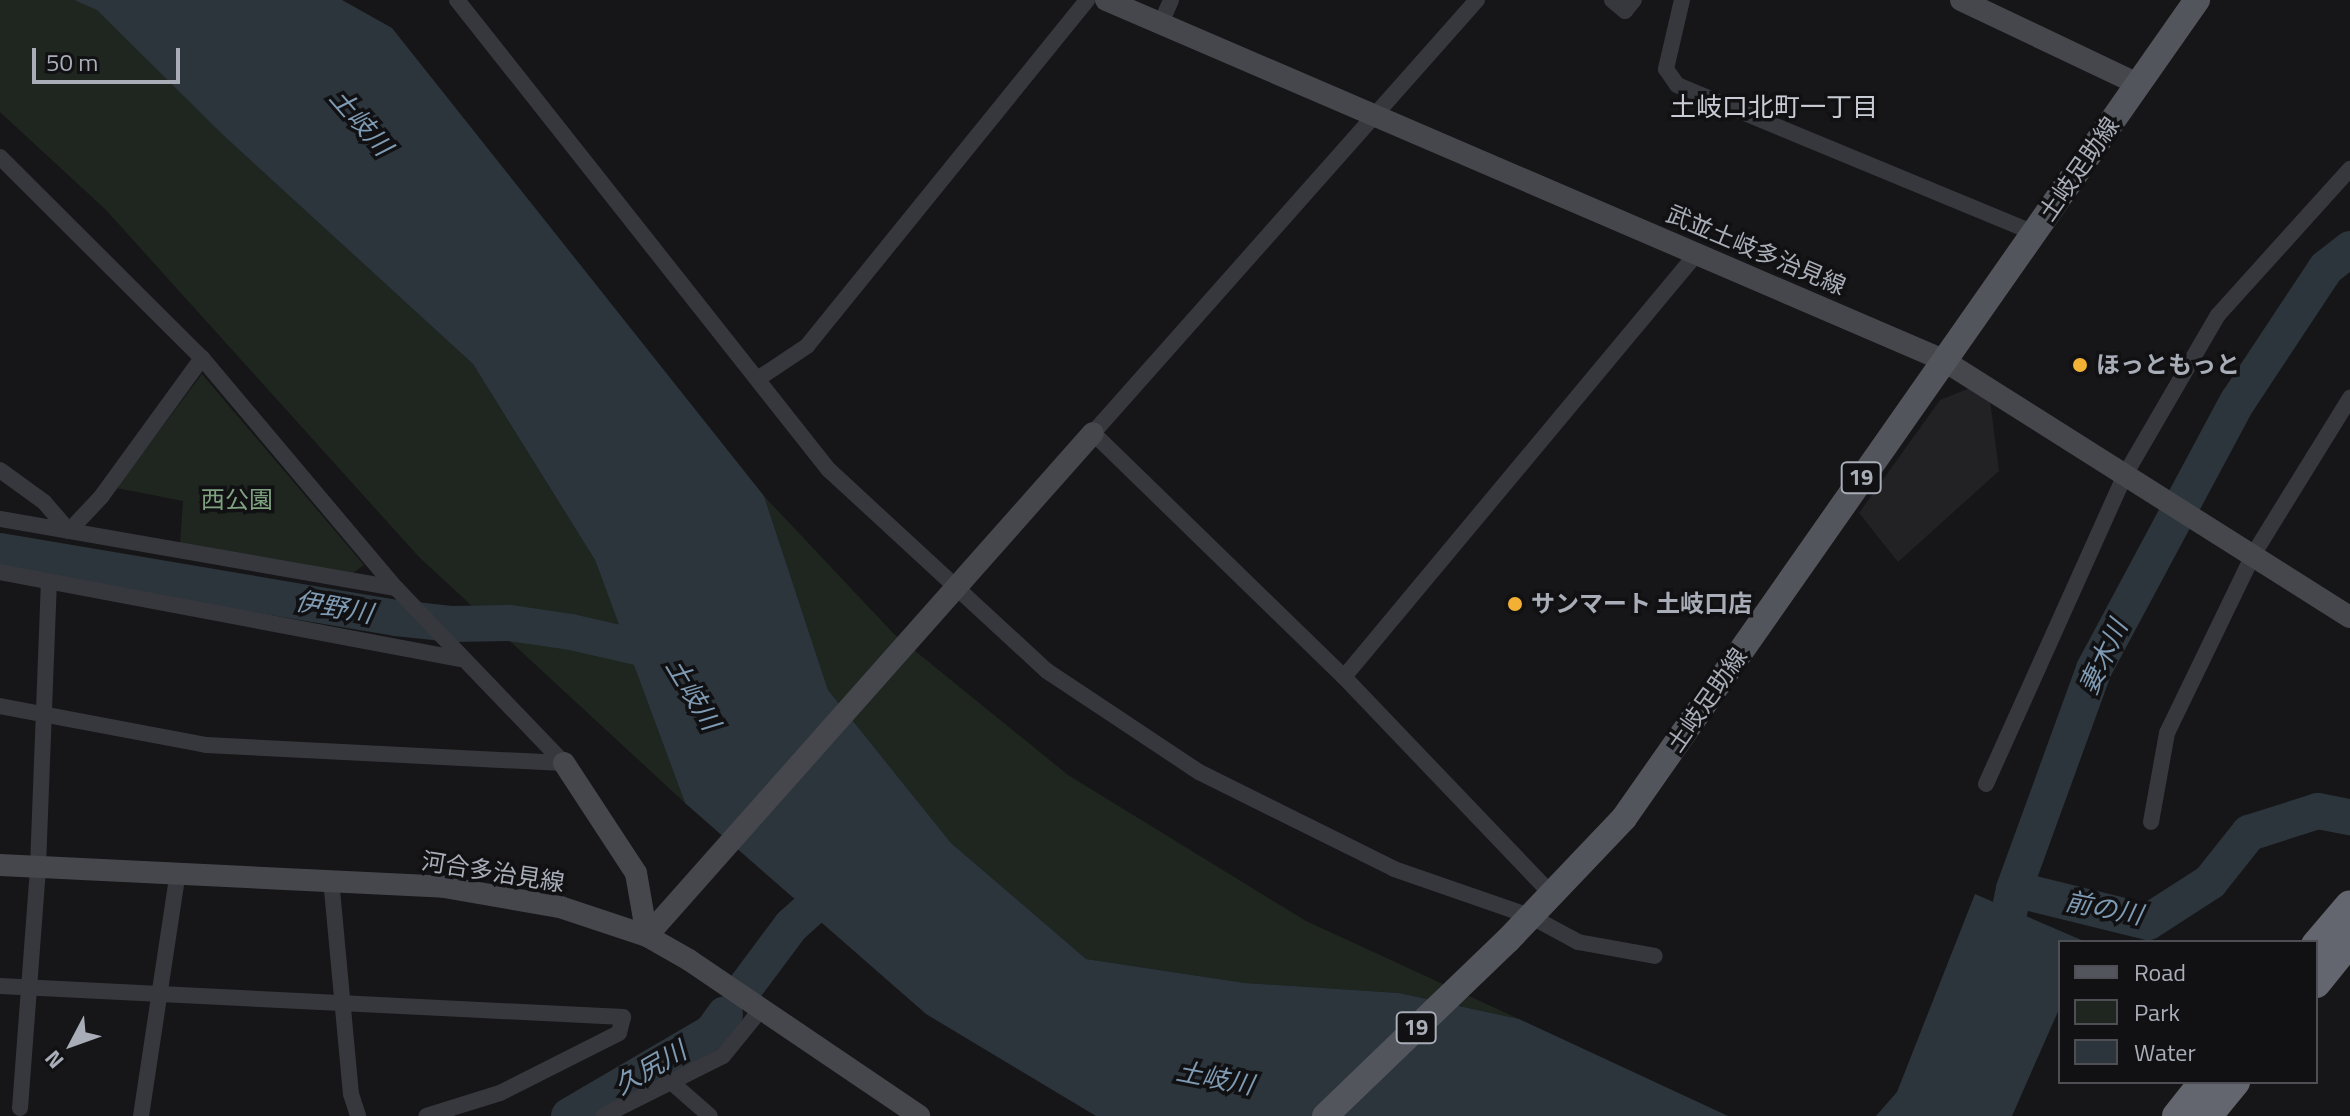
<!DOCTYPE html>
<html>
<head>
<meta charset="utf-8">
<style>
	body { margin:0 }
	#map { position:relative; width:2350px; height:1116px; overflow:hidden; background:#161618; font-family:"Titillium Web","Noto Sans JP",sans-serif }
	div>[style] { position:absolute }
	.built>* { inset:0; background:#222225 }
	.green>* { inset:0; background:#1e261f }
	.water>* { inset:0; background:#2c353c }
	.river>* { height:36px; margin:-18px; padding:0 18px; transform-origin:18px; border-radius:18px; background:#2c353c }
	.street>* { height:16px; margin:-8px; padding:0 8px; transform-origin:8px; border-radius:8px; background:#37383d }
	.secondary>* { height:22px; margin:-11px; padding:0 11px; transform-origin:11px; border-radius:11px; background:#45474d }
	.primary>* { height:26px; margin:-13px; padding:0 13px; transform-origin:13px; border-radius:13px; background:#53555c }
	.highway>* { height:30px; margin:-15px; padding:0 15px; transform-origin:15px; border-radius:15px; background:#63666e }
	.dots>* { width:22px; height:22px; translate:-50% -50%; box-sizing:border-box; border:4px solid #111113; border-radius:50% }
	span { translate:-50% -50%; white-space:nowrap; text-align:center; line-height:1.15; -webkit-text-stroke:7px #111113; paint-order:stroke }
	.shield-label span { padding:2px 6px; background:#111113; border:2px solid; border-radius:6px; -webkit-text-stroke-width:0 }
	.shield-label { font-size:22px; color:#a8adb8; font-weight:700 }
	.street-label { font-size:24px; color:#a8adb8 }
	.poi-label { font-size:24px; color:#a8adb8; font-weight:700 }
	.left { translate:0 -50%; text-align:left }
	.park-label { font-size:24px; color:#7fa381 }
	.neighbourhood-label { font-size:26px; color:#c9ccd4 }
	.water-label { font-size:26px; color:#7f9bb3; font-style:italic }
	.legend { position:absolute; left:2058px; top:940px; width:260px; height:144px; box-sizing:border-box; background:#111113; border:2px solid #4d4f55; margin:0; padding:10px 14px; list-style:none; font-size:24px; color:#a8adb8 }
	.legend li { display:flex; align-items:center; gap:16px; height:40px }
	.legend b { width:40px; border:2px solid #4d4f55 }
	.north { position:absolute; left:32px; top:1004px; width:80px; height:80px; -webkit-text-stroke:6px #111113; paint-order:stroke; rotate:229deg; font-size:22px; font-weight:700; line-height:32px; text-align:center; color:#a8adb8 }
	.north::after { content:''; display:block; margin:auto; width:28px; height:36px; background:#a8adb8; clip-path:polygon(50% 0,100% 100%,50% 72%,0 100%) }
	.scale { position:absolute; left:32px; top:48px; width:148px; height:36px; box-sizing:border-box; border:4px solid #a8adb8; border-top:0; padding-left:10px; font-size:24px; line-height:28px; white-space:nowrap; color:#a8adb8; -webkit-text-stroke:6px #111113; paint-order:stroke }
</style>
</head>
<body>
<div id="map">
	<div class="built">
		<div style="clip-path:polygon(1970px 388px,1990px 400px,1999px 471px,1898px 562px,1859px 513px,1940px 400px)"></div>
	</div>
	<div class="green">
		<div style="clip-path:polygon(0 0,74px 0,97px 9px,223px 135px,473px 364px,595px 560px,685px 803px,419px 557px,106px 210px,0 112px)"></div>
		<div style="clip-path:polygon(202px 374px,364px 565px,353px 573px,180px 545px,183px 501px,116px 488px)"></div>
		<div style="clip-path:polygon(764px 496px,893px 633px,1068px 775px,1306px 921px,1519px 1019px,1399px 993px,1245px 983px,1086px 959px,951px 843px,828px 690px)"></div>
	</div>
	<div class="water">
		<div style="clip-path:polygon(74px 0,342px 0,392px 28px,764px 496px,828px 690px,951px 843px,1086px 959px,1245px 983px,1399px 993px,1519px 1019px,1728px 1116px,1096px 1116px,926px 1014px,685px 803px,595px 560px,473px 364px,223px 135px,97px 10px)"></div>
		<div style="clip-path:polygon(1975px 894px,2086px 942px,2060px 942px,2060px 1007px,2012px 1116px,1876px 1116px,1897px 1092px)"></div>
	</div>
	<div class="river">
		<div style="left:0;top:551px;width:402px;rotate:9.6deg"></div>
		<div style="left:396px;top:618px;width:55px;rotate:6.2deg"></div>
		<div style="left:451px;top:624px;width:59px;rotate:-1deg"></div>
		<div style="left:510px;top:623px;width:62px;rotate:8.4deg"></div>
		<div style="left:571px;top:632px;width:99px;rotate:12.8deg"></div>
		<div style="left:2014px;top:889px;width:138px;rotate:13.8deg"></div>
		<div style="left:2148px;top:922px;width:74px;rotate:-32.8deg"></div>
		<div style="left:2210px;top:882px;width:63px;rotate:-51.5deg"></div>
		<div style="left:2249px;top:833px;width:72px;rotate:-17.7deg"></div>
		<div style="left:2318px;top:811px;width:33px;rotate:11deg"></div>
		<div style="left:2000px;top:957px;width:69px;rotate:-78.4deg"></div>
		<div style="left:2014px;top:889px;width:234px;rotate:-70deg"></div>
		<div style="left:2094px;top:669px;width:304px;rotate:-61.8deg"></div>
		<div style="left:2238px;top:401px;width:159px;rotate:-56.5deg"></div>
		<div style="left:2326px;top:268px;width:31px;rotate:-38deg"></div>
		<div style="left:747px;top:985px;width:74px;rotate:-53.3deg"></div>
		<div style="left:791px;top:926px;width:69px;rotate:-42deg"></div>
		<div style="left:569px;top:1116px;width:166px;rotate:-30.4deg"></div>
		<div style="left:712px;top:1032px;width:22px;rotate:-54deg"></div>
	</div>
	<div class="street">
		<div style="left:457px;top:0;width:598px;rotate:51.65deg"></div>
		<div style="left:828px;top:469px;width:298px;rotate:42.7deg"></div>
		<div style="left:1047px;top:671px;width:182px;rotate:33.6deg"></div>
		<div style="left:1199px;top:772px;width:218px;rotate:26.4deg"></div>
		<div style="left:1394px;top:869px;width:144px;rotate:19.1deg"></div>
		<div style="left:1530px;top:916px;width:55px;rotate:28.4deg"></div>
		<div style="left:1578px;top:942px;width:78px;rotate:10.3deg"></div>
		<div style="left:1477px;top:0;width:579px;rotate:131.57deg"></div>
		<div style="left:1093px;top:433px;width:350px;rotate:44.2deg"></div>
		<div style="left:1344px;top:677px;width:301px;rotate:46.3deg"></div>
		<div style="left:1612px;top:0;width:17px;rotate:40deg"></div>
		<div style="left:1625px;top:11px;width:14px;rotate:-51deg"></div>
		<div style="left:1682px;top:0;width:71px;rotate:103.1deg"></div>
		<div style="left:1666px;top:69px;width:19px;rotate:55deg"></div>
		<div style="left:1677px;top:85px;width:386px;rotate:22.5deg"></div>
		<div style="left:1160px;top:25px;width:27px;rotate:-66deg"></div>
		<div style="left:0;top:157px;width:285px;rotate:44.9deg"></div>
		<div style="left:202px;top:358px;width:301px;rotate:49.9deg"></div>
		<div style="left:396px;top:588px;width:243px;rotate:46.2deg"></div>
		<div style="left:759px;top:378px;width:58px;rotate:-33.7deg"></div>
		<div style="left:807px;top:346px;width:445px;rotate:-51deg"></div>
		<div style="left:0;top:470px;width:54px;rotate:36deg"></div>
		<div style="left:44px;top:502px;width:38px;rotate:49deg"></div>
		<div style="left:69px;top:531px;width:47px;rotate:-46.7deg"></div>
		<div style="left:101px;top:497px;width:172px;rotate:-54deg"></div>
		<div style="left:0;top:519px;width:402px;rotate:9.9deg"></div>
		<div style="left:0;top:572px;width:469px;rotate:10.7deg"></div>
		<div style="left:1344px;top:677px;width:553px;rotate:-50.21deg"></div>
		<div style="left:0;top:706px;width:210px;rotate:10.7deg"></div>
		<div style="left:206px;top:745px;width:358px;rotate:2.9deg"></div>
		<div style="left:1986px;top:784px;width:341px;rotate:-65.8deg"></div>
		<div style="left:2126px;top:473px;width:183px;rotate:-59.8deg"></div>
		<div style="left:2218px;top:315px;width:197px;rotate:-47.9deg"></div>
		<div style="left:2151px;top:822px;width:90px;rotate:-79.8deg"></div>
		<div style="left:2167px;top:733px;width:198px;rotate:-64.2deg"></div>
		<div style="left:2253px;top:555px;width:185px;rotate:-58.3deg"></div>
		<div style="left:331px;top:879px;width:216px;rotate:84.7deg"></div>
		<div style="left:351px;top:1094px;width:23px;rotate:72deg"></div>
		<div style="left:0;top:986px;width:624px;rotate:2.85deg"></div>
		<div style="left:623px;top:1017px;width:16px;rotate:104deg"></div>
		<div style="left:619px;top:1033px;width:133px;rotate:153.2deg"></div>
		<div style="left:500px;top:1093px;width:77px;rotate:162.7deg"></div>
		<div style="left:670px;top:1081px;width:53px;rotate:41.2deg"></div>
		<div style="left:20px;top:1108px;width:243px;rotate:-85.7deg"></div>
		<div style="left:38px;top:866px;width:282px;rotate:-87.8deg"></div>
		<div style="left:141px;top:1116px;width:247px;rotate:-81.4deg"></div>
		<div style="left:603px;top:1116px;width:134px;rotate:-26.6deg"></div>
		<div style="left:723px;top:1056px;width:62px;rotate:-50.9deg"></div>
	</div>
	<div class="secondary">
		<div style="left:1106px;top:0;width:911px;rotate:23.27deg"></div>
		<div style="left:1943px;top:360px;width:481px;rotate:32.3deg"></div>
		<div style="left:1961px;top:0;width:196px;rotate:25.4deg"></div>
		<div style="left:564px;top:763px;width:131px;rotate:56.8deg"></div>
		<div style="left:636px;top:873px;width:64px;rotate:80.1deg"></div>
		<div style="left:0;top:865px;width:445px;rotate:2.8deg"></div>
		<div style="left:444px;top:887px;width:118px;rotate:9.8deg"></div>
		<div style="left:560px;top:907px;width:92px;rotate:18.4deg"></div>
		<div style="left:647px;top:936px;width:48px;rotate:29.7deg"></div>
		<div style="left:689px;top:960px;width:278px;rotate:34.1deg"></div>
		<div style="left:647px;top:936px;width:672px;rotate:-48.44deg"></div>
	</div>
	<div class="primary">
		<div style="left:1325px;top:1116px;width:254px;rotate:-43.9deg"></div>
		<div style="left:1508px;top:940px;width:168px;rotate:-46.4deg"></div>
		<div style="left:1624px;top:818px;width:999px;rotate:-54.99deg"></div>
	</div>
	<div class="highway">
		<div style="left:2316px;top:945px;width:52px;rotate:-49.6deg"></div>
		<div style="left:2316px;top:983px;width:54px;rotate:-51deg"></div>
		<div style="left:2177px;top:1116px;width:43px;rotate:-51.5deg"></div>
		<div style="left:2207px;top:1116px;width:44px;rotate:-50.5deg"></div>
	</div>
	<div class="dots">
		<div style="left:2080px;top:365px;background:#f2b134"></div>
		<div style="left:1515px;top:604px;background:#f2b134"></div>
	</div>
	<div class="shield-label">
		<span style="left:1861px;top:478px">19</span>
		<span style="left:1416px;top:1028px">19</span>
	</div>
	<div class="street-label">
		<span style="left:2079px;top:169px;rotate:-55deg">土岐足助線</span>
		<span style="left:1756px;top:250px;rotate:23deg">武並土岐多治見線</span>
		<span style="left:1707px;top:700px;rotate:-55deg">土岐足助線</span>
		<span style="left:493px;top:872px;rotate:9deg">河合多治見線</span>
	</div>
	<div class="poi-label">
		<span class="left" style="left:2096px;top:365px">ほっともっと</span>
		<span class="left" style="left:1531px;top:604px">サンマート 土岐口店</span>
	</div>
	<div class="park-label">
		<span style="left:237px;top:500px">西公園</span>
	</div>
	<div class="neighbourhood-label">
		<span style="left:1774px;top:107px">土岐口北町一丁目</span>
	</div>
	<div class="water-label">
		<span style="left:361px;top:122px;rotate:49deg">土岐川</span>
		<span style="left:334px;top:607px;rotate:10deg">伊野川</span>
		<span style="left:2103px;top:657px;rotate:-65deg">妻木川</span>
		<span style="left:693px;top:694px;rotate:59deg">土岐川</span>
		<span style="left:2104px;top:908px;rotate:11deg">前の川</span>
		<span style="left:650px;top:1068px;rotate:-30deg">久尻川</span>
		<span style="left:1215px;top:1078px;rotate:11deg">土岐川</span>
	</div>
	<ul class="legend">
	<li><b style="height:10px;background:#53555c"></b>Road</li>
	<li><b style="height:22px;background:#1e261f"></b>Park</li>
	<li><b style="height:22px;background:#2c353c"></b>Water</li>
	</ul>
	<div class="north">N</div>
	<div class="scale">50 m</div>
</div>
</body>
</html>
